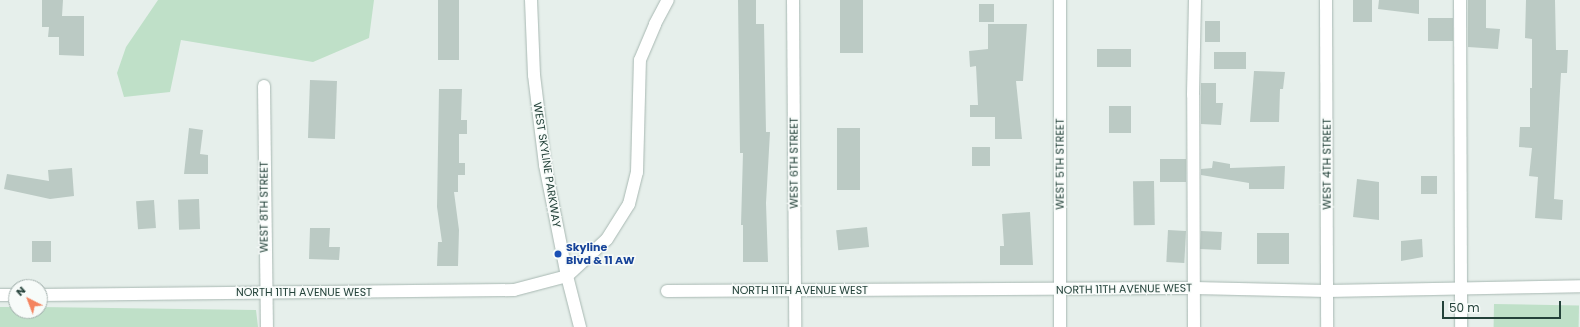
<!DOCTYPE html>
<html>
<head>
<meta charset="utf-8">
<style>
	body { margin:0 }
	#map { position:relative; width:1580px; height:327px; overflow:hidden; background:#e6efeb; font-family:Poppins,sans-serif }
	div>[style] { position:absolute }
	.green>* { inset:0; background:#bfe0c8; transform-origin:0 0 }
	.building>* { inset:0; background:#bbcac4; transform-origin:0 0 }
	.roads { filter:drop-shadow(0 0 1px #a8b8b2) drop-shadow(0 0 1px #a8b8b2) }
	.minor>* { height:12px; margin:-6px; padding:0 6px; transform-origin:6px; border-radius:6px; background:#fff }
	.dots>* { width:11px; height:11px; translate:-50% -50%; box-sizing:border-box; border:2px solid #f7fbf9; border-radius:50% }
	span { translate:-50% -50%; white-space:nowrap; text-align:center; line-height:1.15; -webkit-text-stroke:3px #f7fbf9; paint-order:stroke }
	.street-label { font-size:11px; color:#24423a }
	.transit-label { font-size:11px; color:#164399; font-weight:700 }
	.left { translate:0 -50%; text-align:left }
	.north { position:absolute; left:8px; top:279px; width:40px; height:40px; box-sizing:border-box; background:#f7fbf9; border:1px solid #a3b1ad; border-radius:50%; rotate:318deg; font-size:11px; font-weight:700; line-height:16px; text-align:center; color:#24423a }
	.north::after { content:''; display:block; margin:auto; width:14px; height:18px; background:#f4845f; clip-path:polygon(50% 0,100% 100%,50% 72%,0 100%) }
	.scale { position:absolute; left:1442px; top:301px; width:119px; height:18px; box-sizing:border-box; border:2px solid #24423a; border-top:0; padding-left:5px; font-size:12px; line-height:14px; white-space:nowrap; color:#24423a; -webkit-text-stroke:3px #f7fbf9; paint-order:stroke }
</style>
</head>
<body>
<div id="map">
	<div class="green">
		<div style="clip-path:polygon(158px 0,374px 0,369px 38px,313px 62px,181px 40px,170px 92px,124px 97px,117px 73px,126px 47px)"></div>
		<div style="left:1494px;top:304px;width:85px;height:23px;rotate:1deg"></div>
		<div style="clip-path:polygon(0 307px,16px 307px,16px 311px,40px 311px,40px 307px,256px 310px,258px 327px,0 327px)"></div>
	</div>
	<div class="building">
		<div style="clip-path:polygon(42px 0,63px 0,62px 16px,84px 16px,84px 56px,59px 55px,59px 37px,48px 37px,49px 27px,42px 27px)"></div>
		<div style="left:438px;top:0;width:21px;height:60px"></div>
		<div style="clip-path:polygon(738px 0,756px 0,756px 24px,764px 24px,766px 132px,770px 132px,766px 203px,768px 262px,743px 262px,743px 225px,741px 225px,743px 153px,740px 153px)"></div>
		<div style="left:840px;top:0;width:23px;height:53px"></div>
		<div style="left:1353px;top:0;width:19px;height:22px"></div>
		<div style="clip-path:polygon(1379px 0,1419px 0,1419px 14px,1378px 9px)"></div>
		<div style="clip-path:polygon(1468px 0,1486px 0,1486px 28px,1500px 29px,1498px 49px,1468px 47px)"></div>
		<div style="clip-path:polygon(1526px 0,1555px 0,1556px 50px,1568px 50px,1567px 73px,1561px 73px,1554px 199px,1563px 200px,1562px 220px,1535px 218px,1538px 177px,1529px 176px,1532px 148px,1519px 147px,1520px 127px,1530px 127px,1530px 88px,1532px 88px,1532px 39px,1525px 38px)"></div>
		<div style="left:979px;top:4px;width:15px;height:18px"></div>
		<div style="left:1428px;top:18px;width:25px;height:23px"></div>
		<div style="left:1205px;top:21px;width:15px;height:21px"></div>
		<div style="clip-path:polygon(988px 24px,1027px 24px,1023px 81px,1016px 81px,1022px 139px,995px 139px,995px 117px,970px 117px,970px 105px,978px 105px,976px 66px,970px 67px,969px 51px,988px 49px)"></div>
		<div style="left:1097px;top:49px;width:34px;height:18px"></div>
		<div style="left:1214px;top:52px;width:32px;height:17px"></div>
		<div style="clip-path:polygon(1254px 71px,1285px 72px,1283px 89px,1280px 89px,1279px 122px,1250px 122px)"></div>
		<div style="left:310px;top:80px;width:27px;height:58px;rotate:2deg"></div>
		<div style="clip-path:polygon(1201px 83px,1216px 83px,1216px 103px,1223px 103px,1221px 125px,1201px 124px)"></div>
		<div style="clip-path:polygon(439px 89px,462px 89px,461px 120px,467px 120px,467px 134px,459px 134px,459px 163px,465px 163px,465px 175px,458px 175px,458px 192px,454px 192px,459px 230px,458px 266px,437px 266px,438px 242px,442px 242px,437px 207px)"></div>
		<div style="left:1109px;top:106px;width:22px;height:27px"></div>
		<div style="clip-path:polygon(189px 128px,203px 130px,200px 154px,208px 155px,208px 174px,184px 174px)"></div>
		<div style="left:837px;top:128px;width:23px;height:62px"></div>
		<div style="left:972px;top:147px;width:18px;height:19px"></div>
		<div style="left:1160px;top:159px;width:26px;height:23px"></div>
		<div style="clip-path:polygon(1213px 161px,1230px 164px,1230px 168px,1285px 166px,1284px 189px,1249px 189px,1249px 183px,1201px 175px,1201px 169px,1212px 168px)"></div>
		<div style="clip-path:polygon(72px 168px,74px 196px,50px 199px,4px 189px,7px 174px,49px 181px,48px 170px)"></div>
		<div style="left:1421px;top:176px;width:16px;height:18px"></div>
		<div style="clip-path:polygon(1357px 179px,1379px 182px,1379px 220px,1353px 217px)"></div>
		<div style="left:1154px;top:181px;width:44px;height:21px;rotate:89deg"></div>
		<div style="left:199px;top:199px;width:30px;height:21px;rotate:88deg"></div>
		<div style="left:154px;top:200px;width:28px;height:18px;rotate:86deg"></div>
		<div style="clip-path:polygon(1030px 212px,1033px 265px,1000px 265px,1000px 246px,1004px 246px,1002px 214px)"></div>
		<div style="left:867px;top:227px;width:20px;height:31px;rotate:84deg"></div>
		<div style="clip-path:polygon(310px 228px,330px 228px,329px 247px,340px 247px,339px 260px,309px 259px)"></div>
		<div style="left:1168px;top:230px;width:18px;height:32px;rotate:3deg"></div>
		<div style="left:1201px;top:231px;width:21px;height:18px;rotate:3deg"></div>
		<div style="left:1257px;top:233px;width:32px;height:31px"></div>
		<div style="clip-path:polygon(1422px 239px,1423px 257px,1401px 261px,1401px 241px)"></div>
		<div style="left:32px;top:241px;width:19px;height:21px"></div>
	</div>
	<div class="roads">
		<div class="minor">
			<div style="left:531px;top:0;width:75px;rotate:87.7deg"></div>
			<div style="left:534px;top:75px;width:91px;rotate:83deg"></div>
			<div style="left:545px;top:165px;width:113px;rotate:78.8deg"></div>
			<div style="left:567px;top:276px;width:53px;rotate:75.7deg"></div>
			<div style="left:793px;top:0;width:327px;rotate:89.6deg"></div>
			<div style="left:1326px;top:0;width:327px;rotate:89.8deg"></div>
			<div style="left:1460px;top:0;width:327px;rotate:89.8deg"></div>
			<div style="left:264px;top:86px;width:241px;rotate:89.3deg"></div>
			<div style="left:667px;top:291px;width:527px;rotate:-0.33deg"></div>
			<div style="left:1194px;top:288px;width:133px;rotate:1.3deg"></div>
			<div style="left:1327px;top:291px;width:253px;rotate:-1.1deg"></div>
			<div style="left:0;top:295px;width:16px"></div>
			<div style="left:40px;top:295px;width:474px;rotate:-0.6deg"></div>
			<div style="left:514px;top:290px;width:55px;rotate:-14.8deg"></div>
			<div style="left:567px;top:276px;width:54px;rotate:-42.8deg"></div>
			<div style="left:607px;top:239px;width:41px;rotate:-57.8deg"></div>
			<div style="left:629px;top:204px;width:33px;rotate:-76deg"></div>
			<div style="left:637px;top:172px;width:112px;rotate:-88.5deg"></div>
			<div style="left:640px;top:60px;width:39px;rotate:-67deg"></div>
			<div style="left:655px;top:24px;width:27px;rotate:-62deg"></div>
			<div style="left:1060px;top:327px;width:327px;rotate:-90deg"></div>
			<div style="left:1194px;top:327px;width:232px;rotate:-90.2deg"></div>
			<div style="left:1193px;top:95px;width:95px;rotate:-88.8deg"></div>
		</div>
	</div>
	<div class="dots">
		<div style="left:558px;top:254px;background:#1a4fb4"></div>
	</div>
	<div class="street-label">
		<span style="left:794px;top:163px;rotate:-90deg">WEST 6TH STREET</span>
		<span style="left:1060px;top:164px;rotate:-90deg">WEST 5TH STREET</span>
		<span style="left:1327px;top:164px;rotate:-90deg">WEST 4TH STREET</span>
		<span style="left:547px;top:165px;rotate:81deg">WEST SKYLINE PARKWAY</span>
		<span style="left:264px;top:207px;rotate:-90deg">WEST 8TH STREET</span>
		<span style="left:1124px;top:289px;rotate:-1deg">NORTH 11TH AVENUE WEST</span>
		<span style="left:800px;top:290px">NORTH 11TH AVENUE WEST</span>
		<span style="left:304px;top:292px">NORTH 11TH AVENUE WEST</span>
	</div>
	<div class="transit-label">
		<span class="left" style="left:566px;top:254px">Skyline<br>Blvd &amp; 11 AW</span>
	</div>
	<div class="north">N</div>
	<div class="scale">50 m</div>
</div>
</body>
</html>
